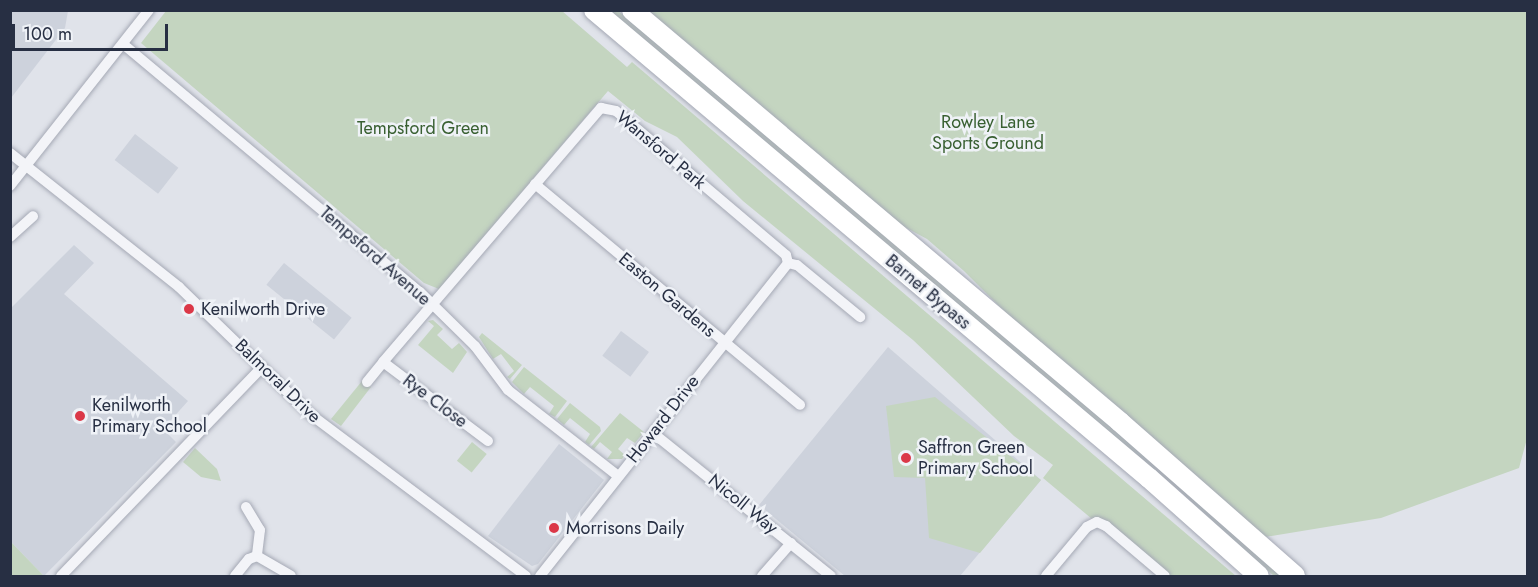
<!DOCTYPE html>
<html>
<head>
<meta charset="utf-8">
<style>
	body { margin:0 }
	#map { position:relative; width:1538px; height:587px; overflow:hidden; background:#e0e3ea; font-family:Jost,sans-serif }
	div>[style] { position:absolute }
	.built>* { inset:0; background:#cdd2dc; transform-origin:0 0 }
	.green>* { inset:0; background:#c4d5c0; transform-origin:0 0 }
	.roads { filter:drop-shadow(0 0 2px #a5a9b5) drop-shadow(0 0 2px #a5a9b5) }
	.street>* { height:10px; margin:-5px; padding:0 5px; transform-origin:5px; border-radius:5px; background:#f3f4f8 }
	.highway>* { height:20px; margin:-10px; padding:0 10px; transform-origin:10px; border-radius:10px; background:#fff }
	.dots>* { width:16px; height:16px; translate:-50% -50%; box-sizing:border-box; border:3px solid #eff2f7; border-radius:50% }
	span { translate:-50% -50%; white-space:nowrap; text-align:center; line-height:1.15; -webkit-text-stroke:5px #eff2f7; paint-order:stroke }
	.park-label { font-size:18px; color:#396032 }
	.street-label { font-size:18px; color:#272f43 }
	.poi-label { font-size:18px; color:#272f43 }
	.left { translate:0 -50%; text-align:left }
	.frame { position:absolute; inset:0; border:12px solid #272f43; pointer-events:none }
	.scale { position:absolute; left:12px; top:24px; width:156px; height:27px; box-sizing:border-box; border:3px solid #272f43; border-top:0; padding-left:8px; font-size:18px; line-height:21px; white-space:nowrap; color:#272f43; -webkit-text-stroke:4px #eff2f7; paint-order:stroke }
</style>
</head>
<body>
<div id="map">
	<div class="built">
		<div style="clip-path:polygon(11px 10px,68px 11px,65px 28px,11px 98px)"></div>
		<div style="left:135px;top:134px;width:55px;height:33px;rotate:38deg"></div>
		<div style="clip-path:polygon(74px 245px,94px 263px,64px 294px,188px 401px,163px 429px,176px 442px,44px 576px,11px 542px,10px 309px)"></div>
		<div style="left:284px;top:263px;width:87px;height:28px;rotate:39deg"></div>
		<div style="left:621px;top:331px;width:35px;height:31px;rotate:37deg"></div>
		<div style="clip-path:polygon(888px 347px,1041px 480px,960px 576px,845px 576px,759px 505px)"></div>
		<div style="clip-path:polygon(559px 444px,604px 480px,538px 564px,532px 566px,488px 536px)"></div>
	</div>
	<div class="green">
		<div style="clip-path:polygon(166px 11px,562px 11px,627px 67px,632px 62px,1236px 576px,1171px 576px,1110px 523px,1092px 519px,1043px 478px,1053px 465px,1014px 436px,913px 340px,743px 201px,677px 137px,645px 121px,608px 91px,439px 289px,424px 283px,141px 43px)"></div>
		<div style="clip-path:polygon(609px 11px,618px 11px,626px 17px,1201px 503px,1282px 576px,1274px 576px,1180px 491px)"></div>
		<div style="clip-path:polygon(649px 11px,1527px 11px,1528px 435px,1519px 468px,1381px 518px,1265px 537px,1009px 316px,964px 271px,927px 239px,901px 225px)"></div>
		<div style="clip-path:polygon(433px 320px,443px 329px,437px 335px,452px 349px,459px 343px,467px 352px,453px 373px,418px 345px,434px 326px,428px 321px)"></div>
		<div style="clip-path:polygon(482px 333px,522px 365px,510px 379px,507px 377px,514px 371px,501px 354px,493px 359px,479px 337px)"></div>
		<div style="clip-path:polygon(524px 367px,567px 401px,555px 417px,549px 414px,554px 406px,530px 387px,524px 394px,512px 382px)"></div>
		<div style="clip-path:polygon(362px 381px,371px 387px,341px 426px,331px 419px)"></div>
		<div style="clip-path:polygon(935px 397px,1041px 480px,980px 553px,929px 538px,925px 478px,894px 477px,886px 406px)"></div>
		<div style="clip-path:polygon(570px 403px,600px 427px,601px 431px,589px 445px,585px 442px,590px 434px,570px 418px,564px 425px,557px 419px)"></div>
		<div style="clip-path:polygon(620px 413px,644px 432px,635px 443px,627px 438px,618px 449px,625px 455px,622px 459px,607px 459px,612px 452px,600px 442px,594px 449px,591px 447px)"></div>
		<div style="left:472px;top:442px;width:19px;height:24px;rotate:39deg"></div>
		<div style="clip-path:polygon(195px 448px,217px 469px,221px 481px,201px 477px,183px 462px)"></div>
		<div style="clip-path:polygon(11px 542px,44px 576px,11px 576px)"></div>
	</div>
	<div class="roads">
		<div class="street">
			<div style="left:123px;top:44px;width:387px;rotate:39.9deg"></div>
			<div style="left:420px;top:292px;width:77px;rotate:44.5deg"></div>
			<div style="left:475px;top:346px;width:55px;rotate:53.1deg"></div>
			<div style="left:508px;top:390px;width:140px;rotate:38deg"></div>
			<div style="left:10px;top:153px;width:216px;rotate:38.4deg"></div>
			<div style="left:179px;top:287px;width:182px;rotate:44.1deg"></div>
			<div style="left:310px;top:414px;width:270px;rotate:36.9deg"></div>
			<div style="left:535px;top:184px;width:345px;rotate:39.8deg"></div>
			<div style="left:10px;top:186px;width:224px;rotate:-51.7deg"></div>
			<div style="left:10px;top:237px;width:31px;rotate:-42deg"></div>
			<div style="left:788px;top:263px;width:9px;rotate:13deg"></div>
			<div style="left:797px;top:265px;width:82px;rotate:39.5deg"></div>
			<div style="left:367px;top:382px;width:26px;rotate:-51deg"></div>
			<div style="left:653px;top:433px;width:228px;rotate:38.8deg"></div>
			<div style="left:488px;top:441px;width:131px;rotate:-143deg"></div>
			<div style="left:383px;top:362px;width:335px;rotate:-49.4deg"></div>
			<div style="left:601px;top:108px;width:15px;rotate:11deg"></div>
			<div style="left:616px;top:111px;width:223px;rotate:40.3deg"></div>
			<div style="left:786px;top:255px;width:8px;rotate:76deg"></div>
			<div style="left:246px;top:507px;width:27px;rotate:59deg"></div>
			<div style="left:260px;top:530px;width:26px;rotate:97deg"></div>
			<div style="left:61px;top:576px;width:287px;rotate:-46.1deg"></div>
			<div style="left:235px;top:576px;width:22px;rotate:-51deg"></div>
			<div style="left:249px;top:559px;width:9px;rotate:-21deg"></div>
			<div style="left:257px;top:556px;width:39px;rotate:30deg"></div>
			<div style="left:540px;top:576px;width:399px;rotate:-51.6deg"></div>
			<div style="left:762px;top:576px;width:44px;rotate:-48.7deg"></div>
			<div style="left:1046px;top:576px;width:64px;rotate:-50.1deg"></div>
			<div style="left:1087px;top:527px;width:11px;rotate:-27deg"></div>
			<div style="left:1097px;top:522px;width:10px;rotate:24deg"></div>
			<div style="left:1106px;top:526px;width:77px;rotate:40.3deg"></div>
		</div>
		<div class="highway">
			<div style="left:594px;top:10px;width:726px;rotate:40.14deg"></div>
			<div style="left:1149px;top:478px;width:147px;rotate:41.7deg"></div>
			<div style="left:632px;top:10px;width:639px;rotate:40.17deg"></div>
			<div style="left:1120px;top:422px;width:233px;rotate:41.3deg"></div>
		</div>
	</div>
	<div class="dots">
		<div style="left:189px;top:309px;background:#db3848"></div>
		<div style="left:80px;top:416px;background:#db3848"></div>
		<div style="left:906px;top:458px;background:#db3848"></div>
		<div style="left:554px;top:528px;background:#db3848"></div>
	</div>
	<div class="park-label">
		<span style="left:988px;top:133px">Rowley Lane<br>Sports Ground</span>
		<span style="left:423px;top:128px">Tempsford Green</span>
	</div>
	<div class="street-label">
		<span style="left:661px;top:150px;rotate:40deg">Wansford Park</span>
		<span style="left:375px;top:256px;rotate:41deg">Tempsford Avenue</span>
		<span style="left:928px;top:292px;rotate:40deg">Barnet Bypass</span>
		<span style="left:667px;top:295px;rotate:40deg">Easton Gardens</span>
		<span style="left:278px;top:381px;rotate:44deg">Balmoral Drive</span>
		<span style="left:435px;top:401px;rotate:37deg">Rye Close</span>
		<span style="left:663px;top:419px;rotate:-52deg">Howard Drive</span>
		<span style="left:743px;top:504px;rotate:39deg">Nicoll Way</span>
	</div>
	<div class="poi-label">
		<span class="left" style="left:201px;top:309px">Kenilworth Drive</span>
		<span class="left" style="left:92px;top:416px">Kenilworth<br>Primary School</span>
		<span class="left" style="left:918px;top:458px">Saffron Green<br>Primary School</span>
		<span class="left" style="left:566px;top:528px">Morrisons Daily</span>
	</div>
	<div class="frame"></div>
	<div class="scale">100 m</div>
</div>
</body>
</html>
